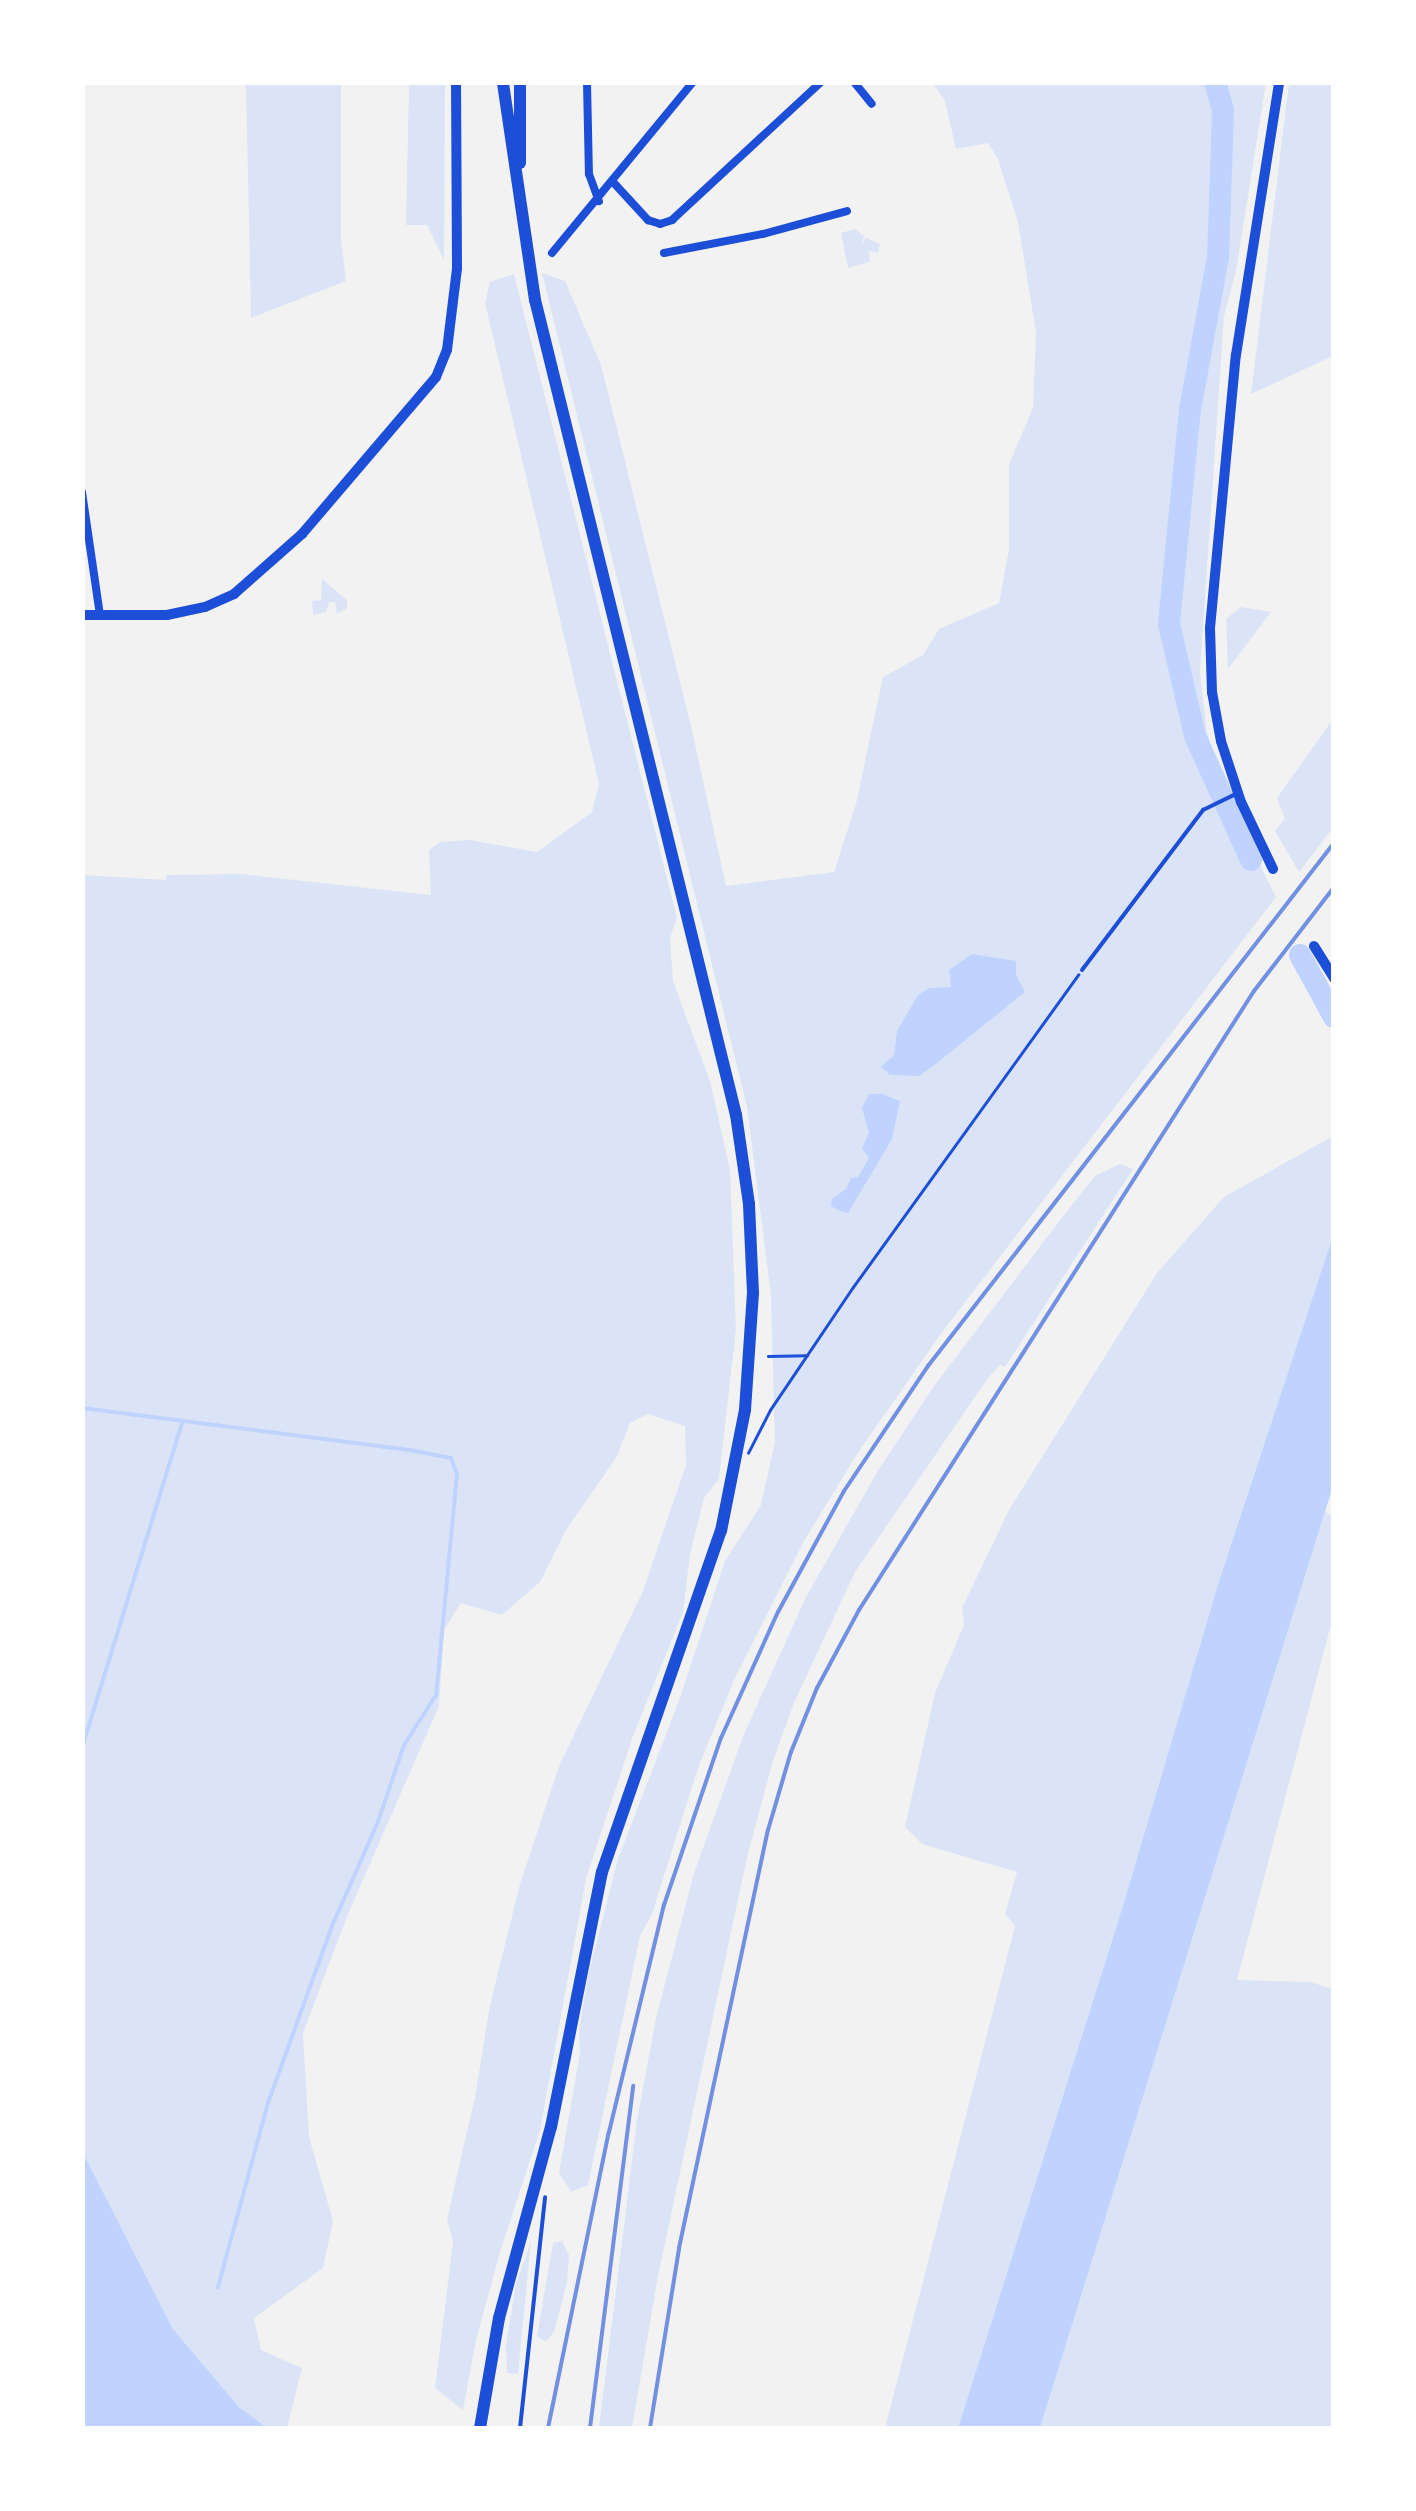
<!DOCTYPE html>
<html>
<head>
<meta charset="utf-8">
<style>
	body { margin:0 }
	#map { position:relative; width:1416px; height:2511px; overflow:hidden; background:#f2f2f2; font-family:"Sofia Sans Condensed",sans-serif }
	div>[style] { position:absolute }
	.green>* { inset:0; background:#dbe4f7 }
	.water>* { inset:0; background:#bfd3fe }
	.stream>* { height:4px; margin:-2px; padding:0 2px; transform-origin:2px; border-radius:2px; background:#bfd3fe }
	.river>* { height:22px; margin:-11px; padding:0 11px; transform-origin:11px; border-radius:11px; background:#bfd3fe }
	.path>* { height:2.5px; margin:-1.25px; padding:0 1.25px; transform-origin:1.25px; border-radius:1.25px; background:#1d4ed8 }
	.service>* { height:4px; margin:-2px; padding:0 2px; transform-origin:2px; border-radius:2px; background:#1d4ed8 }
	.minor>* { height:8px; margin:-4px; padding:0 4px; transform-origin:4px; border-radius:4px; background:#1d4ed8 }
	.tertiary>* { height:10px; margin:-5px; padding:0 5px; transform-origin:5px; border-radius:5px; background:#1d4ed8 }
	.primary>* { height:12px; margin:-6px; padding:0 6px; transform-origin:6px; border-radius:6px; background:#1d4ed8 }
	.rail>* { height:4px; margin:-2px; padding:0 2px; transform-origin:2px; border-radius:2px; background:#7290e2 }
	span { translate:-50% -50%; white-space:nowrap; text-align:center; line-height:1.15; -webkit-text-stroke:10px #fff; paint-order:stroke }
	.frame { position:absolute; inset:0; border:85px solid #fff; pointer-events:none }
</style>
</head>
<body>
<div id="map">
	<div class="green">
		<div style="clip-path:polygon(246px 83px,341px 83px,341px 238px,346px 281px,251px 318px)"></div>
		<div style="clip-path:polygon(409px 83px,445px 83px,444px 260px,427px 225px,406px 225px)"></div>
		<div style="clip-path:polygon(evenodd,933px 83px,1266px 83px,1236px 271px,1224px 316px,1200px 672px,1207px 733px,1231px 806px,1276px 897px,943px 1331px,857px 1454px,804px 1541px,735px 1678px,698px 1768px,652px 1914px,640px 1936px,588px 2185px,571px 2192px,559px 2173px,580px 2053px,579px 2029px,589px 1972px,618px 1859px,680px 1698px,725px 1561px,761px 1505px,775px 1442px,771px 1296px,747px 1107px,542px 273px,565px 281px,601px 365px,691px 726px,726px 886px,834px 872px,856px 804px,883px 677px,923px 655px,939px 629px,999px 603px,1009px 549px,1009px 464px,1033px 408px,1036px 332px,1018px 222px,998px 159px,988px 143px,956px 149px,945px 101px,933px 83px,929px 988px,952px 987px,1024px 992px,977px 1028px,882px 1067px,894px 1055px,897px 1031px,918px 996px,929px 988px)"></div>
		<div style="clip-path:polygon(1289px 83px,1333px 83px,1333px 356px,1251px 394px)"></div>
		<div style="clip-path:polygon(855px 229px,864px 236px,862px 244px,866px 238px,880px 244px,878px 253px,869px 251px,870px 262px,848px 268px,841px 233px)"></div>
		<div style="clip-path:polygon(514px 274px,677px 918px,670px 938px,673px 981px,710px 1081px,730px 1170px,736px 1329px,719px 1479px,704px 1498px,690px 1554px,683px 1612px,633px 1736px,586px 1879px,540px 2130px,501px 2249px,476px 2340px,463px 2410px,435px 2388px,453px 2242px,447px 2219px,475px 2097px,490px 2005px,520px 1884px,559px 1766px,643px 1591px,686px 1465px,685px 1426px,648px 1414px,630px 1423px,616px 1458px,566px 1530px,540px 1582px,502px 1615px,461px 1603px,444px 1630px,439px 1706px,348px 1914px,303px 2033px,309px 2137px,333px 2221px,323px 2268px,254px 2318px,261px 2350px,302px 2368px,287px 2428px,267px 2428px,239px 2407px,173px 2329px,83px 2153px,82px 875px,166px 880px,166px 875px,241px 874px,431px 895px,429px 850px,440px 842px,470px 840px,537px 852px,592px 812px,599px 784px,485px 303px,490px 282px)"></div>
		<div style="clip-path:polygon(322px 579px,347px 600px,347px 608px,337px 614px,335px 602px,329px 602px,326px 612px,313px 615px,312px 601px,321px 600px)"></div>
		<div style="clip-path:polygon(1241px 607px,1271px 612px,1228px 669px,1226px 619px)"></div>
		<div style="clip-path:polygon(1333px 719px,1333px 828px,1299px 872px,1275px 831px,1285px 819px,1277px 798px)"></div>
		<div style="clip-path:polygon(1333px 1136px,1333px 1236px,1219px 1581px,1122px 1909px,958px 2428px,885px 2428px,1015px 1926px,1005px 1914px,1017px 1872px,922px 1844px,905px 1827px,935px 1693px,964px 1625px,962px 1608px,1009px 1510px,1157px 1273px,1224px 1197px)"></div>
		<div style="clip-path:polygon(1120px 1164px,1133px 1169px,1005px 1367px,1000px 1365px,988px 1378px,855px 1572px,794px 1703px,773px 1761px,747px 1857px,658px 2276px,632px 2428px,599px 2428px,637px 2120px,656px 2018px,694px 1873px,744px 1734px,806px 1597px,879px 1469px,934px 1386px,1067px 1211px,1095px 1176px)"></div>
		<div style="clip-path:polygon(1325px 1512px,1333px 1516px,1333px 1617px,1237px 1980px,1310px 1982px,1333px 1989px,1333px 2428px,1040px 2428px)"></div>
		<div style="clip-path:polygon(531px 2241px,518px 2374px,507px 2373px,506px 2345px,516px 2284px)"></div>
		<div style="clip-path:polygon(562px 2241px,569px 2255px,567px 2283px,554px 2332px,546px 2342px,537px 2336px,553px 2243px)"></div>
	</div>
	<div class="water">
		<div style="clip-path:polygon(972px 954px,1016px 961px,1016px 975px,1025px 992px,932px 1067px,919px 1076px,890px 1075px,881px 1067px,894px 1055px,897px 1031px,918px 995px,929px 988px,951px 987px,949px 970px)"></div>
		<div style="clip-path:polygon(869px 1094px,882px 1094px,900px 1101px,892px 1139px,848px 1213px,840px 1211px,831px 1206px,832px 1199px,846px 1189px,851px 1178px,858px 1177px,869px 1158px,862px 1148px,869px 1133px,862px 1108px)"></div>
		<div style="clip-path:polygon(1333px 1236px,1333px 1486px,1040px 2428px,958px 2428px,1122px 1909px,1219px 1581px)"></div>
		<div style="clip-path:polygon(83px 2153px,173px 2329px,239px 2407px,267px 2428px,83px 2428px)"></div>
	</div>
	<div class="stream">
		<div style="left:82px;top:1408px;width:330px;rotate:7.3deg"></div>
		<div style="left:409px;top:1450px;width:43px;rotate:10.8deg"></div>
		<div style="left:451px;top:1458px;width:17px;rotate:69deg"></div>
		<div style="left:457px;top:1474px;width:222px;rotate:95.4deg"></div>
		<div style="left:436px;top:1695px;width:59px;rotate:122.6deg"></div>
		<div style="left:404px;top:1745px;width:81px;rotate:108.7deg"></div>
		<div style="left:378px;top:1822px;width:114px;rotate:113.9deg"></div>
		<div style="left:332px;top:1926px;width:188px;rotate:109.9deg"></div>
		<div style="left:268px;top:2103px;width:191px;rotate:105.2deg"></div>
		<div style="left:82px;top:1748px;width:340px;rotate:-72.9deg"></div>
	</div>
	<div class="river">
		<div style="left:1215px;top:82px;width:29px;rotate:74deg"></div>
		<div style="left:1223px;top:110px;width:147px;rotate:91.9deg"></div>
		<div style="left:1218px;top:257px;width:155px;rotate:100.4deg"></div>
		<div style="left:1190px;top:409px;width:216px;rotate:95.6deg"></div>
		<div style="left:1169px;top:624px;width:115px;rotate:76.9deg"></div>
		<div style="left:1195px;top:736px;width:136px;rotate:65.7deg"></div>
		<div style="left:1300px;top:955px;width:71px;rotate:61.3deg"></div>
	</div>
	<div class="path">
		<div style="left:768px;top:1356px;width:39px;rotate:-1deg"></div>
		<div style="left:748px;top:1453px;width:48px;rotate:-62.9deg"></div>
		<div style="left:770px;top:1410px;width:148px;rotate:-56deg"></div>
		<div style="left:853px;top:1287px;width:385px;rotate:-54.2deg"></div>
	</div>
	<div class="service">
		<div style="left:1082px;top:970px;width:201px;rotate:-52.9deg"></div>
		<div style="left:1203px;top:810px;width:39px;rotate:-26deg"></div>
		<div style="left:520px;top:2428px;width:232px;rotate:-83.8deg"></div>
	</div>
	<div class="minor">
		<div style="left:587px;top:82px;width:92px;rotate:88.8deg"></div>
		<div style="left:589px;top:174px;width:29px;rotate:70deg"></div>
		<div style="left:854px;top:82px;width:28px;rotate:51deg"></div>
		<div style="left:613px;top:182px;width:52px;rotate:47.4deg"></div>
		<div style="left:648px;top:220px;width:13px;rotate:18deg"></div>
		<div style="left:660px;top:224px;width:13px;rotate:-18deg"></div>
		<div style="left:672px;top:220px;width:203px;rotate:-42.8deg"></div>
		<div style="left:552px;top:253px;width:222px;rotate:-50.5deg"></div>
		<div style="left:664px;top:253px;width:101px;rotate:-10.9deg"></div>
		<div style="left:763px;top:234px;width:87px;rotate:-15.3deg"></div>
		<div style="left:82px;top:492px;width:125px;rotate:81.7deg"></div>
	</div>
	<div class="tertiary">
		<div style="left:82px;top:615px;width:85px"></div>
		<div style="left:167px;top:615px;width:39px;rotate:-12deg"></div>
		<div style="left:205px;top:607px;width:32px;rotate:-24deg"></div>
		<div style="left:234px;top:594px;width:91px;rotate:-41.4deg"></div>
		<div style="left:302px;top:534px;width:206px;rotate:-49.5deg"></div>
		<div style="left:436px;top:377px;width:29px;rotate:-68deg"></div>
		<div style="left:447px;top:350px;width:83px;rotate:-83deg"></div>
		<div style="left:457px;top:268px;width:186px;rotate:-90.3deg"></div>
		<div style="left:1273px;top:869px;width:74px;rotate:-115.5deg"></div>
		<div style="left:1241px;top:802px;width:64px;rotate:-108.2deg"></div>
		<div style="left:1221px;top:741px;width:50px;rotate:-100.4deg"></div>
		<div style="left:1212px;top:692px;width:64px;rotate:-91.8deg"></div>
		<div style="left:1210px;top:628px;width:274px;rotate:-84.6deg"></div>
		<div style="left:1236px;top:355px;width:276px;rotate:-81deg"></div>
		<div style="left:1314px;top:946px;width:38px;rotate:58deg"></div>
	</div>
	<div class="primary">
		<div style="left:520px;top:82px;width:81px;rotate:90deg"></div>
		<div style="left:480px;top:2428px;width:112px;rotate:-80.2deg"></div>
		<div style="left:499px;top:2318px;width:198px;rotate:-74.8deg"></div>
		<div style="left:551px;top:2127px;width:260px;rotate:-78.7deg"></div>
		<div style="left:602px;top:1872px;width:361px;rotate:-70.8deg"></div>
		<div style="left:721px;top:1531px;width:123px;rotate:-78.8deg"></div>
		<div style="left:745px;top:1410px;width:117px;rotate:-86.1deg"></div>
		<div style="left:753px;top:1293px;width:89px;rotate:-92.6deg"></div>
		<div style="left:749px;top:1204px;width:90px;rotate:-98.3deg"></div>
		<div style="left:736px;top:1115px;width:839px;rotate:-103.85deg"></div>
		<div style="left:535px;top:300px;width:220px;rotate:-98.4deg"></div>
	</div>
	<div class="rail">
		<div style="left:548px;top:2428px;width:302px;rotate:-78.4deg"></div>
		<div style="left:609px;top:2132px;width:234px;rotate:-76.4deg"></div>
		<div style="left:664px;top:1905px;width:176px;rotate:-71.2deg"></div>
		<div style="left:721px;top:1738px;width:138px;rotate:-65.7deg"></div>
		<div style="left:778px;top:1612px;width:138px;rotate:-61.4deg"></div>
		<div style="left:844px;top:1491px;width:151px;rotate:-56.1deg"></div>
		<div style="left:928px;top:1366px;width:662px;rotate:-52.18deg"></div>
		<div style="left:590px;top:2428px;width:345px;rotate:-82.8deg"></div>
		<div style="left:650px;top:2428px;width:182px;rotate:-80.8deg"></div>
		<div style="left:679px;top:2248px;width:427px;rotate:-78deg"></div>
		<div style="left:768px;top:1830px;width:81px;rotate:-73.6deg"></div>
		<div style="left:791px;top:1752px;width:69px;rotate:-67.9deg"></div>
		<div style="left:817px;top:1688px;width:89px;rotate:-61.7deg"></div>
		<div style="left:859px;top:1610px;width:734px;rotate:-57.46deg"></div>
		<div style="left:1254px;top:991px;width:131px;rotate:-52.4deg"></div>
	</div>
	<div class="frame"></div>
</div>
</body>
</html>
